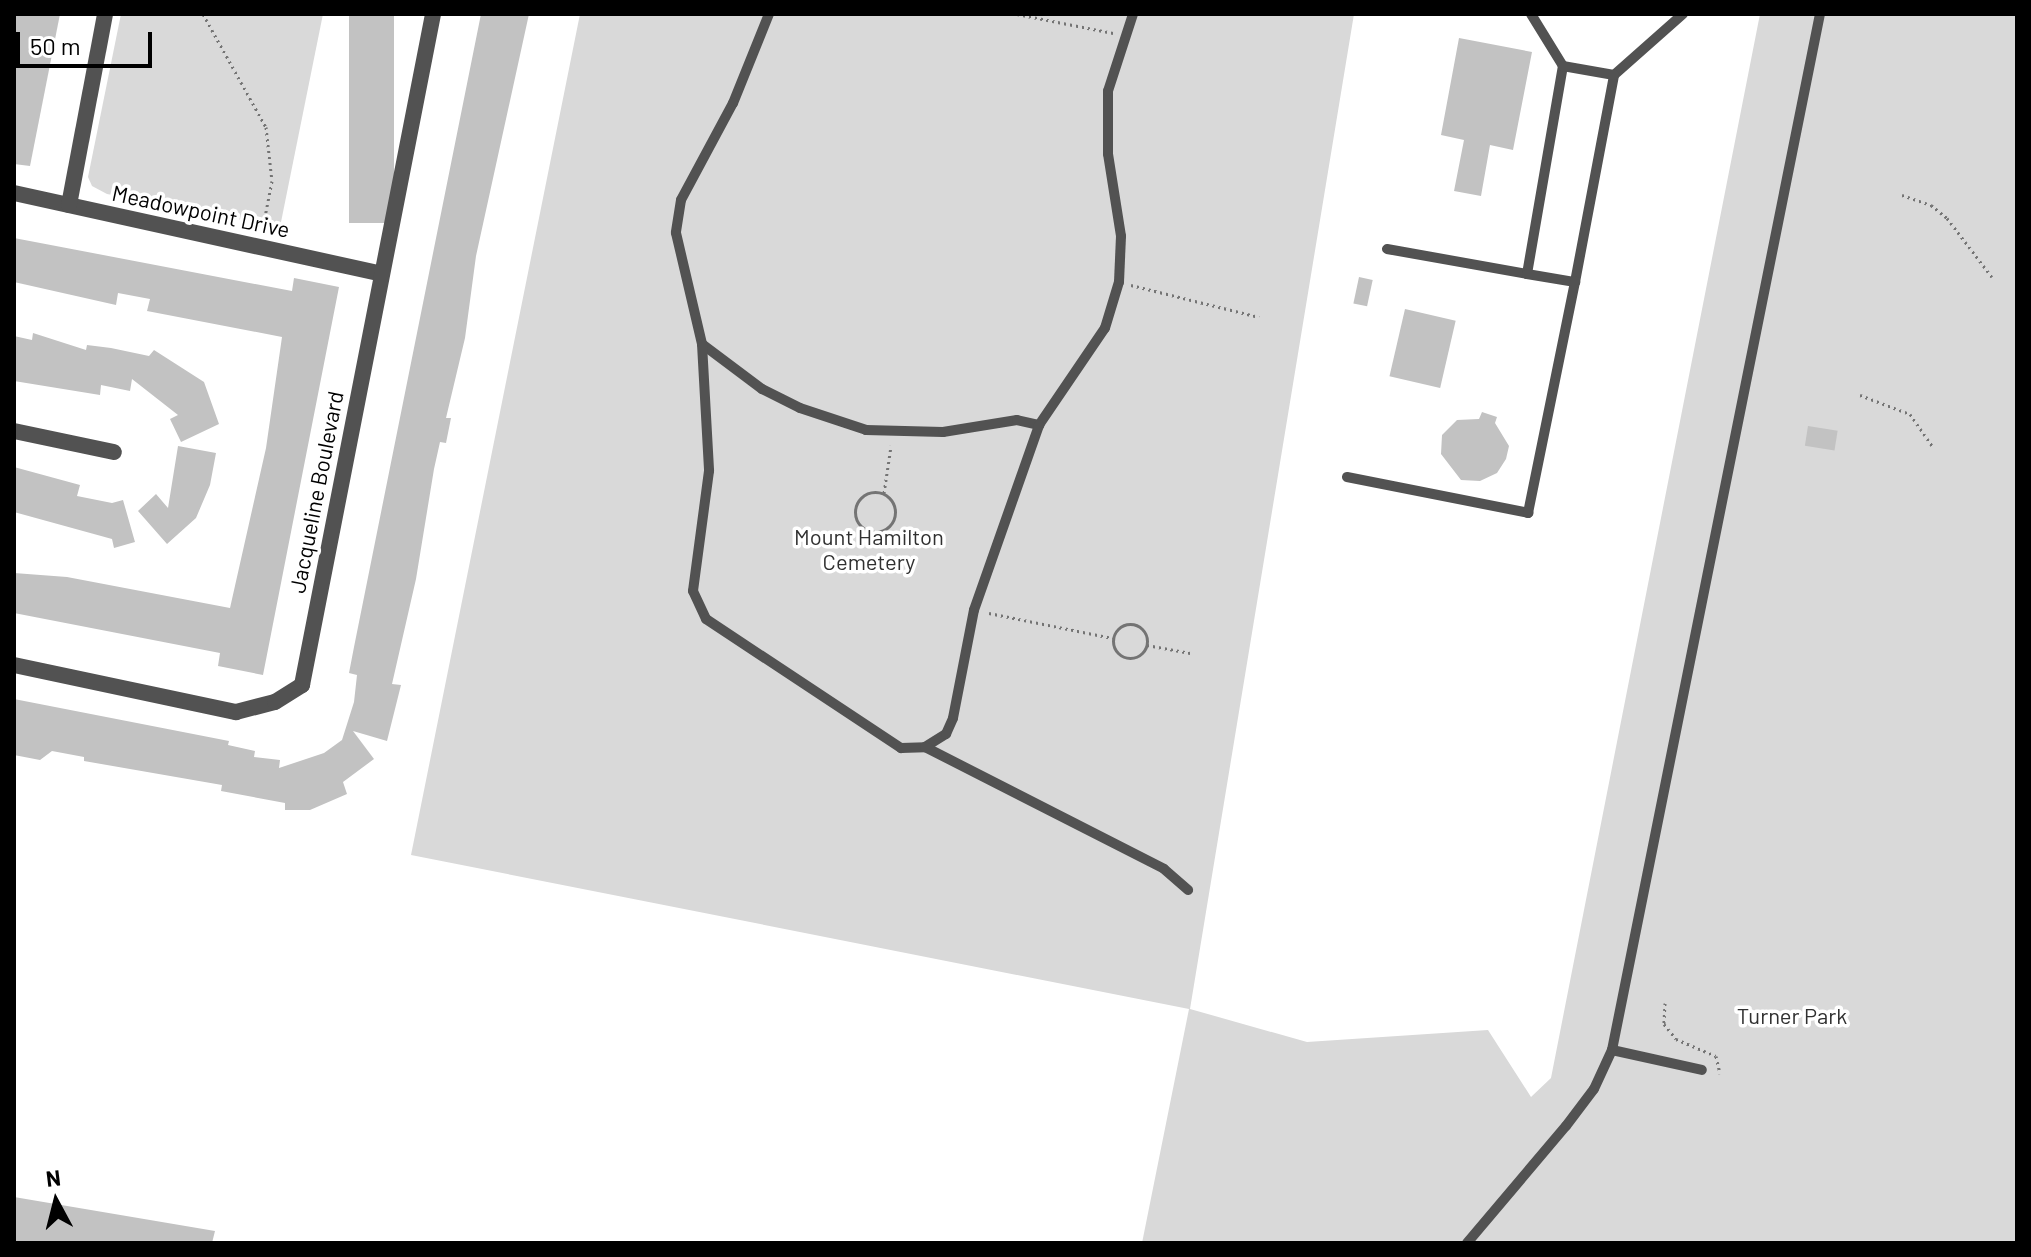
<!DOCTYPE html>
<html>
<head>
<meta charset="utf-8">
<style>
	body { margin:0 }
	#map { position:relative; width:2031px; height:1257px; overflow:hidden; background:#fff; font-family:Barlow,sans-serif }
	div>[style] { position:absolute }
	.green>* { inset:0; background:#d9d9d9 }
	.building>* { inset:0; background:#c2c2c2; transform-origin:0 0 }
	.path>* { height:3px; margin-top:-1.5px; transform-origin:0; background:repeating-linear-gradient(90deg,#747474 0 2px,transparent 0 6px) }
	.path>.ring { margin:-1.5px; padding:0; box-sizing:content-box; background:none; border:3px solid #747474; border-radius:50% }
	.lane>* { height:10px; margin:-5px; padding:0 5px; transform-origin:5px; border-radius:5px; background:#525252 }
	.street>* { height:16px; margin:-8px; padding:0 8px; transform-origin:8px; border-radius:8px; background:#525252 }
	span { translate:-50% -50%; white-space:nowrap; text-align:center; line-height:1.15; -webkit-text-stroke:7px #fff; paint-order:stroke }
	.street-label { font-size:22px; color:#000 }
	.park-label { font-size:22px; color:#303030 }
	.frame { position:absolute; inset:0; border:16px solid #000; pointer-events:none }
	.north { position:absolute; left:16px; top:1161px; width:80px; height:80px; -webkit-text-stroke:6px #fff; paint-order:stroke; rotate:353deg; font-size:22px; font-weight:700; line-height:32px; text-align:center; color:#000 }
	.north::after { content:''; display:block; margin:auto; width:28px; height:36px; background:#000; clip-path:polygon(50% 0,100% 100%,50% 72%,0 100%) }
	.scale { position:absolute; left:16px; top:32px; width:136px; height:36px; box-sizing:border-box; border:4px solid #000; border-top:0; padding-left:10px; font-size:24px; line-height:28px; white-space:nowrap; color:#000; -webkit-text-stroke:6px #fff; paint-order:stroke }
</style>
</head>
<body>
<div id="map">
	<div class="green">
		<div style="clip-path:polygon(121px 14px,323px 14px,280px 227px,107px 194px,92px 186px,88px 177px)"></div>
		<div style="clip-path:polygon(580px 14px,1354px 14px,1190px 1009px,1307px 1042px,1488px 1030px,1531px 1097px,1551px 1078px,1760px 14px,2017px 14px,2017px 1243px,1142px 1243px,1189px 1009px,411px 855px)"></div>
	</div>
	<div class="building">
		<div style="clip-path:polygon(16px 14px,60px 14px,30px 166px,14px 164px)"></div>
		<div style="left:349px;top:14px;width:45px;height:209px"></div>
		<div style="clip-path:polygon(481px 14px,529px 14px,476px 256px,465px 338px,446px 418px,451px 418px,446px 443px,440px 442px,434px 469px,416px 579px,392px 684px,401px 685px,387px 741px,353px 731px,374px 759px,343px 782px,347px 794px,310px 810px,285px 810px,285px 803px,221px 791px,222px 785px,84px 761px,84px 757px,52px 751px,40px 760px,14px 755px,14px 699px,229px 741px,228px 745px,255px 751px,254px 757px,280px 760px,279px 768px,324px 753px,342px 740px,354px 702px,357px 675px,349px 673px,354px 647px)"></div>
		<div style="clip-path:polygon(1459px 38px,1532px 52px,1513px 150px,1490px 145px,1481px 196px,1454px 191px,1464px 140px,1441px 135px)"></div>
		<div style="clip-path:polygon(14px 238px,292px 291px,294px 278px,339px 287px,263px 675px,218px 666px,220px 653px,14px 613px,14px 573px,67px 577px,230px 608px,266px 448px,282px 337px,147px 311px,150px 299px,118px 293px,116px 305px,14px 282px)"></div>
		<div style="left:1359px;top:277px;width:14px;height:27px;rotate:12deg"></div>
		<div style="left:1405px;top:309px;width:52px;height:69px;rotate:13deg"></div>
		<div style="clip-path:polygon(33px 333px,86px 350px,87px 345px,111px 348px,149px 356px,154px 350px,204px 382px,219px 424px,181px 442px,170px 419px,178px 415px,132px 379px,130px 391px,101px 385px,100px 395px,14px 381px,14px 336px,32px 340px)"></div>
		<div style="clip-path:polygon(1482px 412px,1497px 417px,1495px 423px,1509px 446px,1506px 459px,1497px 473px,1480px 481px,1461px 480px,1441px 454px,1442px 435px,1457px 420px,1479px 419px)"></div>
		<div style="left:1808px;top:426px;width:30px;height:20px;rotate:9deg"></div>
		<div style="clip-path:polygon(178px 446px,216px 453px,210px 485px,196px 518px,167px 544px,138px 511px,156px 494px,168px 508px)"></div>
		<div style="clip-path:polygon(14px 467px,80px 485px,77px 496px,112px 503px,123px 500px,135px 542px,114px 548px,112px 539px,14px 512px)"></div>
		<div style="clip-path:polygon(14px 1197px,215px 1231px,212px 1243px,14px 1241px)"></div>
	</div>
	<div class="path">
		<div style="left:203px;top:14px;width:129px;rotate:60.9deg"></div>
		<div style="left:266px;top:127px;width:54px;rotate:83.7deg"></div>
		<div style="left:272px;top:181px;width:52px;rotate:101.1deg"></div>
		<div style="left:938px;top:14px;width:22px"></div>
		<div style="left:1017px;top:14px;width:98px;rotate:11.2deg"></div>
		<div style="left:1902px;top:195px;width:31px;rotate:19deg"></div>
		<div style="left:1931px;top:205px;width:21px;rotate:39deg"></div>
		<div style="left:1947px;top:218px;width:74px;rotate:52.7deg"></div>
		<div style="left:1131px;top:285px;width:132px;rotate:14deg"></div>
		<div style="left:1860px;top:395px;width:53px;rotate:20.8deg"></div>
		<div style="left:1910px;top:414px;width:40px;rotate:55.1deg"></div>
		<div class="ring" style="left:855px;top:492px;width:37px;height:37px"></div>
		<div style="left:884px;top:493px;width:48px;rotate:-81.5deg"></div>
		<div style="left:989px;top:613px;width:126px;rotate:11.4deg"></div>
		<div class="ring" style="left:1113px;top:624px;width:31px;height:31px"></div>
		<div style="left:1147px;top:645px;width:44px;rotate:10.5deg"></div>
		<div style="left:1665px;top:1003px;width:21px;rotate:93deg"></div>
		<div style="left:1664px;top:1024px;width:19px;rotate:51deg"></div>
		<div style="left:1676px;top:1039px;width:43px;rotate:23deg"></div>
		<div style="left:1716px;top:1056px;width:18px;rotate:77deg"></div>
	</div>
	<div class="lane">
		<div style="left:769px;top:14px;width:96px;rotate:112deg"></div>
		<div style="left:733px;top:103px;width:110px;rotate:118.2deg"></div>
		<div style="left:681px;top:200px;width:33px;rotate:99deg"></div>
		<div style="left:676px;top:233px;width:114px;rotate:76.8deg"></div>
		<div style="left:702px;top:344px;width:75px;rotate:36.9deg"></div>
		<div style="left:762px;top:389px;width:42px;rotate:26.6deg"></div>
		<div style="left:800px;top:408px;width:70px;rotate:18.4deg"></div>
		<div style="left:866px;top:430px;width:77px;rotate:1.5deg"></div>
		<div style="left:943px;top:432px;width:75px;rotate:-9.2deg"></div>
		<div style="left:1017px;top:420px;width:23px;rotate:13deg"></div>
		<div style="left:1039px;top:425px;width:117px;rotate:-55.8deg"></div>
		<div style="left:1105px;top:328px;width:48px;rotate:-73.1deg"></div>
		<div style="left:1119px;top:282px;width:46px;rotate:-87.5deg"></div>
		<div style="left:1121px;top:236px;width:83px;rotate:-99deg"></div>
		<div style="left:1108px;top:154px;width:63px;rotate:-90deg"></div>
		<div style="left:1108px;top:91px;width:81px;rotate:-72deg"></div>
		<div style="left:1614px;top:75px;width:92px;rotate:-41.5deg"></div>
		<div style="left:1387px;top:249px;width:142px;rotate:10.1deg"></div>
		<div style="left:1527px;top:274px;width:211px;rotate:-80.2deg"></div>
		<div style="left:1563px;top:66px;width:61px;rotate:-121.6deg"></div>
		<div style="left:1527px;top:274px;width:49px;rotate:9.5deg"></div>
		<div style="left:1575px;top:282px;width:211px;rotate:-79.3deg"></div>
		<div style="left:1614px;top:75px;width:52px;rotate:-170deg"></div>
		<div style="left:702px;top:344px;width:127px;rotate:86.8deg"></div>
		<div style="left:709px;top:471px;width:121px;rotate:97.6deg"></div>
		<div style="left:693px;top:591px;width:31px;rotate:65deg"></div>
		<div style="left:706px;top:619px;width:234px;rotate:33.5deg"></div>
		<div style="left:901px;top:748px;width:24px;rotate:-2deg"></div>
		<div style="left:925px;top:747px;width:25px;rotate:-32deg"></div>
		<div style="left:946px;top:734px;width:17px;rotate:-66deg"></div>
		<div style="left:953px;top:718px;width:110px;rotate:-79deg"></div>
		<div style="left:974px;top:610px;width:196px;rotate:-70.6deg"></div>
		<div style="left:1347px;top:477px;width:185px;rotate:11.2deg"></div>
		<div style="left:1528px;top:513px;width:236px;rotate:-78.5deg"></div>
		<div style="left:925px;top:747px;width:268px;rotate:27deg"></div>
		<div style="left:1164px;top:869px;width:32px;rotate:41deg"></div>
		<div style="left:1612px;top:1050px;width:92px;rotate:12.5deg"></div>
		<div style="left:1467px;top:1243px;width:153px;rotate:-49.8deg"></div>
		<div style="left:1566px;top:1126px;width:46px;rotate:-52.9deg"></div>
		<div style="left:1594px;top:1089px;width:43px;rotate:-65.2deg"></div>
		<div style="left:1612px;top:1050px;width:1057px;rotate:-78.65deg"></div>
	</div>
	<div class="street">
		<div style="left:14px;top:193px;width:374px;rotate:12.4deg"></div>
		<div style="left:69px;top:205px;width:194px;rotate:-79.3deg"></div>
		<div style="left:14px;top:431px;width:102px;rotate:11.9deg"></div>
		<div style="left:14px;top:665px;width:227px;rotate:12deg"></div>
		<div style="left:236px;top:712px;width:40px;rotate:-14.4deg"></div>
		<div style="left:275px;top:702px;width:32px;rotate:-32deg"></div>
		<div style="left:302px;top:685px;width:684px;rotate:-78.95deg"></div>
	</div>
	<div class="street-label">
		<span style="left:201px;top:211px;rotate:12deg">Meadowpoint Drive</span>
		<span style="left:316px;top:492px;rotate:-79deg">Jacqueline Boulevard</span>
	</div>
	<div class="park-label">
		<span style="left:869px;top:549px">Mount Hamilton<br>Cemetery</span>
		<span style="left:1792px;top:1016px">Turner Park</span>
	</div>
	<div class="frame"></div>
	<div class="north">N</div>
	<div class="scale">50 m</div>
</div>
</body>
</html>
